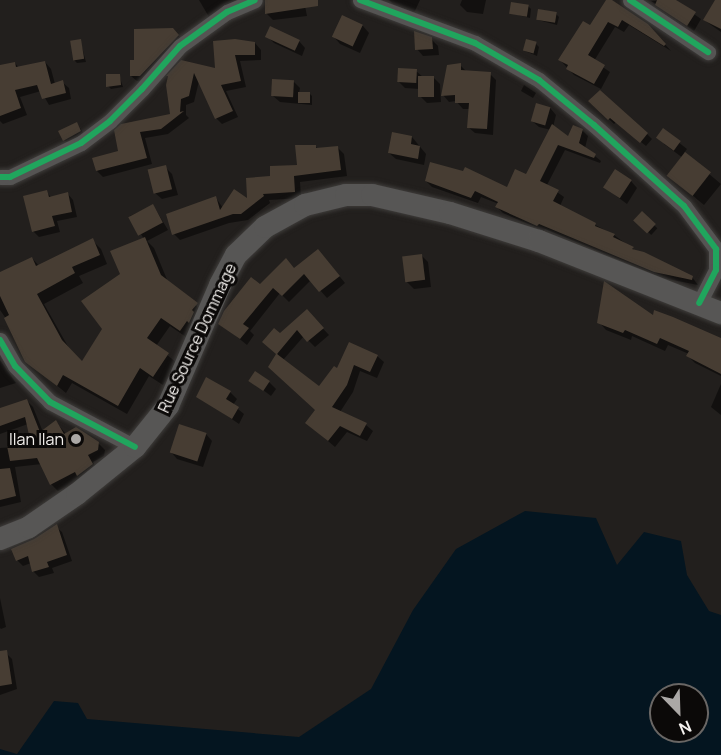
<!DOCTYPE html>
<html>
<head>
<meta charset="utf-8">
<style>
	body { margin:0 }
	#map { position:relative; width:721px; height:755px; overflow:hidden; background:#221f1d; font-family:Manrope,sans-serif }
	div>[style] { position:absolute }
	.water>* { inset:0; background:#041520 }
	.shadow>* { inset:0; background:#0007; transform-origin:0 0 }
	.building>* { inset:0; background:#473d33; transform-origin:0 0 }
	.roads { filter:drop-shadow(0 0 2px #3f3d3b) drop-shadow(0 0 2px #3f3d3b) }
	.minor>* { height:15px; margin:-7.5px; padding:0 7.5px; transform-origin:7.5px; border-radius:7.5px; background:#555453 }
	.secondary>* { height:22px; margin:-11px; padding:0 11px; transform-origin:11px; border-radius:11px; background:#575655 }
	.cycleway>* { height:6px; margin:-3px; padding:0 3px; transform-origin:3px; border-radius:3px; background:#20a55d }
	.dots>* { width:16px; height:16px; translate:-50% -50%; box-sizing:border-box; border:3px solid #0b0908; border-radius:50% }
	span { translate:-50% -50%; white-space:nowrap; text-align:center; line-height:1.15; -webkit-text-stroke:6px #0b0908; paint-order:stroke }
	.street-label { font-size:16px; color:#f5f2ef }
	.poi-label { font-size:16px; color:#f5f2ef }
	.right { translate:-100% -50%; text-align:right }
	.north { position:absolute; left:649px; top:683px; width:60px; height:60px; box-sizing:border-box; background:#0b0908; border:2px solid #696664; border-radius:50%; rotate:157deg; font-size:16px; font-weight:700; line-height:24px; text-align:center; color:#f5f2ef }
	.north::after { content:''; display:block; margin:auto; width:21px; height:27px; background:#aba8a6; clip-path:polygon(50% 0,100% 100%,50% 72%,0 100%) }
</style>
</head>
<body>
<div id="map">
	<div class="water">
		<div style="clip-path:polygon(evenodd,525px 511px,596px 518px,617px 565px,644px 532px,681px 541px,687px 575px,709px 611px,721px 615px,721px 755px,0 755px,0 749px,17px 754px,54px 701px,78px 703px,87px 719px,299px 737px,371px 689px,413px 610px,456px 549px,525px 511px,661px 695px,697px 695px,697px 731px,661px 731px,661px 695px)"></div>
	</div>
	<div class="shadow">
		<div style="clip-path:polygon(199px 0,247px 0,209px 17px)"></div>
		<div style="clip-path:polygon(265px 0,300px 0,305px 6px,307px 16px,273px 20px,266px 13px)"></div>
		<div style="clip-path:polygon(389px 0,420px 0,414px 13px,394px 5px)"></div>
		<div style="clip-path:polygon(462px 0,486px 0,483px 14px,467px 12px,460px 5px)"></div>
		<div style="clip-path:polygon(607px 0,654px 32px,671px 51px,629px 25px,624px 32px,615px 27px,594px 61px,610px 72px,601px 89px,574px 75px,560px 60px,590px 27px)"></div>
		<div style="clip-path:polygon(674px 0,701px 19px,694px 31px,651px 1px)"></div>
		<div style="clip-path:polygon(717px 0,721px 0,721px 32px,704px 20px)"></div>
		<div style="clip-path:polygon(528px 6px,531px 9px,530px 18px,510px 13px)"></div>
		<div style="clip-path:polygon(556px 14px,559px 17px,557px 25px,538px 20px)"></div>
		<div style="clip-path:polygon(343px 17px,363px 26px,369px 33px,360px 53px,340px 44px,334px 37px)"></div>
		<div style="clip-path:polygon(173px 30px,184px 41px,146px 82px,137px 81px,131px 76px,135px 61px)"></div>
		<div style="clip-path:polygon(267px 36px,299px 41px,305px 48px,302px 56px,274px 43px)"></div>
		<div style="clip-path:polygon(431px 39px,438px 46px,439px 55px,423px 56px,417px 49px)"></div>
		<div style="clip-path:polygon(80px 40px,86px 62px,77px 63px,74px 60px)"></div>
		<div style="clip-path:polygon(215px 42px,255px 43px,261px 50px,261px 60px,240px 61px,246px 87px,226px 91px,238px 117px,222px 124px,216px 118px,199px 81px,194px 102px,186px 105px,186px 115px,189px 118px,168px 134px,145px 138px,152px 164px,103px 177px,97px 171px,120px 152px,116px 131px,171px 115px,168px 76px,216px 70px)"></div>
		<div style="clip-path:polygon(536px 44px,539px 47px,537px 56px,525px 51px)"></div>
		<div style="clip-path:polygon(45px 62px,51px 69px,55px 84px,62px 82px,69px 88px,71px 99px,49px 105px,41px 91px,20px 97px,27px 115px,3px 124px,0 121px,0 67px,15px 63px,19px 68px)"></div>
		<div style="clip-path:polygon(460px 65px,467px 72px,490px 74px,496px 80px,493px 135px,475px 133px,468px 127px,470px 109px,463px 109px,456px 101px,449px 102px,443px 95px)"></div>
		<div style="clip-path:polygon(416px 71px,423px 77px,433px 77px,440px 84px,441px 102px,427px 103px,420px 96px,420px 89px,405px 88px,399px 82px)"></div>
		<div style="clip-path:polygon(119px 75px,123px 87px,111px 89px,108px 86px)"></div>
		<div style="clip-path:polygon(293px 81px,300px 88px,299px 93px,309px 93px,312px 96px,312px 105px,280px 102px,273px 96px)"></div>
		<div style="clip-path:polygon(524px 85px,536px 93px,533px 98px,521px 91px)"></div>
		<div style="clip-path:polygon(590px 101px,647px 134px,652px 139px,646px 146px,616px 122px,614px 124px)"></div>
		<div style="clip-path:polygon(550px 108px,556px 115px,553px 127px,569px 138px,582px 130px,588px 136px,585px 148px,601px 161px,600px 163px,565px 150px,547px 185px,564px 197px,560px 206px,614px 235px,637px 252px,692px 277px,698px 285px,662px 278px,545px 229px,544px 231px,503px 213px,497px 207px,499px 204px,481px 197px,478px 203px,432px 187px,426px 181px,508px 189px,527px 176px,551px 130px,539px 127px,532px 121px)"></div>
		<div style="clip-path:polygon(77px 124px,87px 138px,71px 146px,64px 140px)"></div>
		<div style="clip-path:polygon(663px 130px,687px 149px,684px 153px,721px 184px,704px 205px,669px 176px,683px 158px,664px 144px)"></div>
		<div style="clip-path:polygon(412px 137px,426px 154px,424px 165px,396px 159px,389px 153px)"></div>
		<div style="clip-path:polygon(315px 146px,319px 150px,337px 147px,344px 154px,347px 176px,300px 182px,301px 198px,269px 200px,270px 203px,248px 220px,229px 223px,180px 240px,174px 234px,216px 198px,223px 208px,249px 201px,272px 178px,299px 166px)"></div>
		<div style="clip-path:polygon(165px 167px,172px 174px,178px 195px,162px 199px,155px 193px)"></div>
		<div style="clip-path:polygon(631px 181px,637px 188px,627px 204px,604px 187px)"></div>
		<div style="clip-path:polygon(46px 192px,52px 198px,68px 194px,73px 200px,77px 217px,57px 221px,60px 232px,39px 237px,33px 231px)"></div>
		<div style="clip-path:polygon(153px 205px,168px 230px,147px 241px,154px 248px,168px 282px,205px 313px,189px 339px,170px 326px,156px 346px,177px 363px,163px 385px,149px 376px,127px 414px,72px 383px,66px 393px,24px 359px,14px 330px,0 310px,0 274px,32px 258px,39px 266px,92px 240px,101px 249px,107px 264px,79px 276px,83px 283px,44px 304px,70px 350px,83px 363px,104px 329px,121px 275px,144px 239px,130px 216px)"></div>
		<div style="left:642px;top:214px;width:21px;height:9px;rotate:43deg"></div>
		<div style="clip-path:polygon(421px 255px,428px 262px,431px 287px,414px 289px,407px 282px)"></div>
		<div style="clip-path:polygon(324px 257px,345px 283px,327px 298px,311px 280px,289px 302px,280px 293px,250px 331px,254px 335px,247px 345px,220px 323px,261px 286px)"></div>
		<div style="clip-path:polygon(653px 317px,721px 340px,721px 376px,695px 363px,688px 356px,689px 354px,668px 345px,665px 351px,632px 336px,631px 340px,606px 330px,599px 322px)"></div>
		<div style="clip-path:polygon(313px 318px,329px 335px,315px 347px,304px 336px,283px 360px,319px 388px,338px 370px,377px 356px,384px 362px,377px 378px,360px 371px,353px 392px,340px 412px,366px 425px,373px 431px,367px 441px,347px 432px,335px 447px,314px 429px,317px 411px,270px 367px,278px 354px,271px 348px,280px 335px)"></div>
		<div style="clip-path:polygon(0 360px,16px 383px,0 388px)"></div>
		<div style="clip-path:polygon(251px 381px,269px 382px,276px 389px,271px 396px)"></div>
		<div style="clip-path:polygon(721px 384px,721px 415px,711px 407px)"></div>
		<div style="clip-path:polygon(230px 392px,237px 399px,233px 405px,244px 414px,239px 424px,198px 396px)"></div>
		<div style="clip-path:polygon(27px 401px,33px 407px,43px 432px,56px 422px,66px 434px,98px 443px,105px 450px,104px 456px,93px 462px,98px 471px,58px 491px,51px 484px,42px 464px,15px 467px,21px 502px,0 507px,0 448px,33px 446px,28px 424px,0 434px,0 410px)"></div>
		<div style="clip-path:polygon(206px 434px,212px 441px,203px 467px,177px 459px,171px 452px)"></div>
		<div style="clip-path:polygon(56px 527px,62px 532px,72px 561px,52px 568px,54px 573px,39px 577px,33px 571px,31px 563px,23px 566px,17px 560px,35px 541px)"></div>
		<div style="clip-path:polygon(0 598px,6px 627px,1px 629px,0 628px)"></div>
		<div style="clip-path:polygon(6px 653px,12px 659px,17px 689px,0 695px,0 654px)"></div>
	</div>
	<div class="building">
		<div style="clip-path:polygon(265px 0,318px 0,318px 6px,265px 14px)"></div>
		<div style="clip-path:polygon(606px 0,612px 0,648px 24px,666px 44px,664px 46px,622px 20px,618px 27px,608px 22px,588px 55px,605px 65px,594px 84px,566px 69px,568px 65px,558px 60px,583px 21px,590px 25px)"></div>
		<div style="clip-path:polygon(657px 0,676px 0,696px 12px,687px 26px,655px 5px)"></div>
		<div style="clip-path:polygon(715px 0,721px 0,721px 29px,703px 20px)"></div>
		<div style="left:511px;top:2px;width:18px;height:12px;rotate:9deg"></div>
		<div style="left:538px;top:9px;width:19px;height:11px;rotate:9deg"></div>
		<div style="left:342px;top:15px;width:23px;height:24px;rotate:25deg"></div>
		<div style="left:270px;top:26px;width:33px;height:12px;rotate:25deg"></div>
		<div style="clip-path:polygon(173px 28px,179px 35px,140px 76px,130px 76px,130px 60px,134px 60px,134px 29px)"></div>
		<div style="clip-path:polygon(414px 31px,432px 37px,433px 49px,415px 50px)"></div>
		<div style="left:81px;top:39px;width:20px;height:11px;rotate:81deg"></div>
		<div style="clip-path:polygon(235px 39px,255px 42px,255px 55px,235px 55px,241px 81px,221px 85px,233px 111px,215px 119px,194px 73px,189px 96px,181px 99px,180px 112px,184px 111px,161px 129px,140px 132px,147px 158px,96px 171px,92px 158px,118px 151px,114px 130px,121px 124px,170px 114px,166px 85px,168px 76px,166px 76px,181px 60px,215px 68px,213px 41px)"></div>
		<div style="left:526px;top:39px;width:11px;height:12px;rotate:15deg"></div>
		<div style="clip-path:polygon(45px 61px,51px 84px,63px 80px,66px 93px,42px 99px,37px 85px,15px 90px,21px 108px,0 116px,0 65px,15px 62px,16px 67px)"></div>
		<div style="clip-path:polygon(461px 63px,461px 70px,491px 72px,487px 129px,467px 128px,469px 103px,455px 103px,455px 95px,441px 96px,447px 65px)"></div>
		<div style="left:398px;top:68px;width:19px;height:14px;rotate:3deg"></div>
		<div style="clip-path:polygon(106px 74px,120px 74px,121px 85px,106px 87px)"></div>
		<div style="left:418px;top:76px;width:16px;height:21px"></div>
		<div style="left:272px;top:79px;width:22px;height:17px;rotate:3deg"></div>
		<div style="clip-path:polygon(600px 90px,648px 133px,640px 143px,610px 118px,608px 120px,588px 101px)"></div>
		<div style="left:298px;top:92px;width:12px;height:11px"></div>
		<div style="left:536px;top:103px;width:15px;height:19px;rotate:16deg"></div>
		<div style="clip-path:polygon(77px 122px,81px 131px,63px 141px,58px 131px)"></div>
		<div style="clip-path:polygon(552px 124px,568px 136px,573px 125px,583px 129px,579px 143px,596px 154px,594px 158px,558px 145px,540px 181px,559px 190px,553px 201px,596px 223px,595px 226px,615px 234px,613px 237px,634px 247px,632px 249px,644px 252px,693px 276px,692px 280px,654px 272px,539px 224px,537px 226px,495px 207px,498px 202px,475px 191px,471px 198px,425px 181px,430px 162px,463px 171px,465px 167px,507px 187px,515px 169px,526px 174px)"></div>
		<div style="left:663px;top:128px;width:22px;height:12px;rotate:36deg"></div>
		<div style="clip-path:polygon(392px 132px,412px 136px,411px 144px,420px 146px,418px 159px,388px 153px)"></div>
		<div style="clip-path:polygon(295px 145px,316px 145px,316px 148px,338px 146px,341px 170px,294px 176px,295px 192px,263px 194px,264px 196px,241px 214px,233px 214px,172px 235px,166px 214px,216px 196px,220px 210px,234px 189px,247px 198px,246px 178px,270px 176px,270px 166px,297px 165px)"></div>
		<div style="left:685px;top:152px;width:33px;height:30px;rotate:38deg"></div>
		<div style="left:166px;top:165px;width:25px;height:19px;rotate:76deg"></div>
		<div style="left:615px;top:169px;width:20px;height:22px;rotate:33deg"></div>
		<div style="clip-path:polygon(47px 190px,49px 197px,68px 192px,72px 212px,52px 216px,55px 226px,32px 232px,23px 196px)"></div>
		<div style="left:153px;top:204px;width:21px;height:28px;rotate:62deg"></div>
		<div style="left:642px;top:211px;width:19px;height:13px;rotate:43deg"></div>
		<div style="clip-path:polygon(145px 237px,161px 275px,198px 303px,192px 310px,194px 312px,189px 323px,187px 321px,180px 331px,161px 318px,147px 338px,169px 353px,153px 377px,140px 368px,118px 406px,63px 375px,57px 386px,25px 362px,4px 318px,9px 315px,0 296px,0 272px,32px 257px,36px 266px,93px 238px,100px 255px,72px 267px,75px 273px,37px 294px,62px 340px,82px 361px,102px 329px,81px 301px,120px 274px,110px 251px)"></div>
		<div style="clip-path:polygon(318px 249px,340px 276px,319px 292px,304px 274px,282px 296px,273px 288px,243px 324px,249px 328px,240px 339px,218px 324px,224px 311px,251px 277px,260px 284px,286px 258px,294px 268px)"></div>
		<div style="left:422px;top:254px;width:26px;height:20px;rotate:83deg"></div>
		<div style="clip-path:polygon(604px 281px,653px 315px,654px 310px,673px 317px,721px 338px,721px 374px,686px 356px,689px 351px,660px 338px,657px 344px,625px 330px,623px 333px,597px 323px)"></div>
		<div style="clip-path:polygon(307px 309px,324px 328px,307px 342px,297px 330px,277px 354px,319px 386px,334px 366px,337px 368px,349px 342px,378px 355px,370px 372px,354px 365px,347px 385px,332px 407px,367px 423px,360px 436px,340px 426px,328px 441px,305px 423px,315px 410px,268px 367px,276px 354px,262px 342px,274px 328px,280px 333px)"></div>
		<div style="left:255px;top:371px;width:18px;height:12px;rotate:34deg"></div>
		<div style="clip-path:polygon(206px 377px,231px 391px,226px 399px,239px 407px,232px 419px,196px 397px)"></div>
		<div style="clip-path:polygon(27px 399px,40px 432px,56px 420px,64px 434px,76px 427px,99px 442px,98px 450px,88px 455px,93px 464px,77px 476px,75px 472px,50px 485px,37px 458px,10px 461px,7px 446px,31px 444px,25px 417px,0 426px,0 408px)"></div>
		<div style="left:179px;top:424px;width:29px;height:30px;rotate:18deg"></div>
		<div style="clip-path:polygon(10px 468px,16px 496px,0 500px,0 469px)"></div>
		<div style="clip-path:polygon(57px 524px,67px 555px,47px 562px,49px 567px,32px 572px,28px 556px,16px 561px,11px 549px,34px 539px)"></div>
		<div style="clip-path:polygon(7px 650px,12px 684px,0 686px,0 651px)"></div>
	</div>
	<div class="roads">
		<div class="minor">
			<div style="left:360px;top:0;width:123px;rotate:20.5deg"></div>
			<div style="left:475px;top:43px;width:74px;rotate:30deg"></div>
			<div style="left:539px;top:80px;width:71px;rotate:39.3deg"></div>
			<div style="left:594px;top:125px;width:121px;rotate:42deg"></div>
			<div style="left:684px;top:206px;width:54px;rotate:53.3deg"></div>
			<div style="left:716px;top:249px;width:21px;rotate:90deg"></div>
			<div style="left:716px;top:270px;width:37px;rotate:117deg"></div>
			<div style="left:630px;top:0;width:94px;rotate:33.7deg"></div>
			<div style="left:0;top:177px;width:10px"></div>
			<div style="left:10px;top:177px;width:79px;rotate:-25.6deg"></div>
			<div style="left:81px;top:143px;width:36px;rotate:-37deg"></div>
			<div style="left:110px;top:121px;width:45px;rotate:-45deg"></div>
			<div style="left:142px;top:89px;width:57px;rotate:-48.5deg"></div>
			<div style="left:180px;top:46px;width:58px;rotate:-35.9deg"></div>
			<div style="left:227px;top:12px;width:30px;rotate:-23deg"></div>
			<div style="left:0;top:340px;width:30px;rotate:60deg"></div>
			<div style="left:15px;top:366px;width:50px;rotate:45.8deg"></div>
			<div style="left:50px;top:402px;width:96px;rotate:27.9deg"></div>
		</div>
		<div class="secondary">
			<div style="left:0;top:539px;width:31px;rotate:-22deg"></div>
			<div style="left:29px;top:527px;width:58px;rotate:-34.5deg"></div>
			<div style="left:77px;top:494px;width:75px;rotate:-39deg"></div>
			<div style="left:135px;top:447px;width:53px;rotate:-51.2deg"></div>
			<div style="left:168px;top:406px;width:132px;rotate:-66.7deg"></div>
			<div style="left:220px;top:285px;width:34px;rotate:-62deg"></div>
			<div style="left:236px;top:255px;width:40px;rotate:-44deg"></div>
			<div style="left:265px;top:227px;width:46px;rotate:-28.8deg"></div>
			<div style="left:305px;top:205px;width:42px;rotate:-13.7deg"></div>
			<div style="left:346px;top:195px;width:26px"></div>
			<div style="left:372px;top:195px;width:80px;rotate:13deg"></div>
			<div style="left:450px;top:213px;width:93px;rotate:17.5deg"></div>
			<div style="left:539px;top:241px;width:196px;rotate:21.6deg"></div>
		</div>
	</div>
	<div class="cycleway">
		<div style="left:360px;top:0;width:123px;rotate:20.5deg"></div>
		<div style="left:475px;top:43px;width:74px;rotate:30deg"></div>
		<div style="left:539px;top:80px;width:71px;rotate:39.3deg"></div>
		<div style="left:594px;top:125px;width:121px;rotate:42deg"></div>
		<div style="left:684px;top:206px;width:54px;rotate:53.3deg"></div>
		<div style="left:716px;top:249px;width:21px;rotate:90deg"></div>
		<div style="left:716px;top:270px;width:37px;rotate:117deg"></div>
		<div style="left:630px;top:0;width:94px;rotate:33.7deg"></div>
		<div style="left:0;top:177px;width:10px"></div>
		<div style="left:10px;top:177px;width:79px;rotate:-25.6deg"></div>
		<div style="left:81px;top:143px;width:36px;rotate:-37deg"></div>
		<div style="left:110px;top:121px;width:45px;rotate:-45deg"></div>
		<div style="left:142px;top:89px;width:57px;rotate:-48.5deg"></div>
		<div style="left:180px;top:46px;width:58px;rotate:-35.9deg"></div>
		<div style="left:227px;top:12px;width:30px;rotate:-23deg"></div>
		<div style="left:0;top:340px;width:30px;rotate:60deg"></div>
		<div style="left:15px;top:366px;width:50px;rotate:45.8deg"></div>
		<div style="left:50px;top:402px;width:96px;rotate:27.9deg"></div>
	</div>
	<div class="dots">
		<div style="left:76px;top:439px;background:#aba8a6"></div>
	</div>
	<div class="street-label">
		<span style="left:197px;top:338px;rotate:-65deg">Rue Source Dommage</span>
	</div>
	<div class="poi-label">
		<span class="right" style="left:64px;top:439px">Ilan Ilan</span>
	</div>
	<div class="north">N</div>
</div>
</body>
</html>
